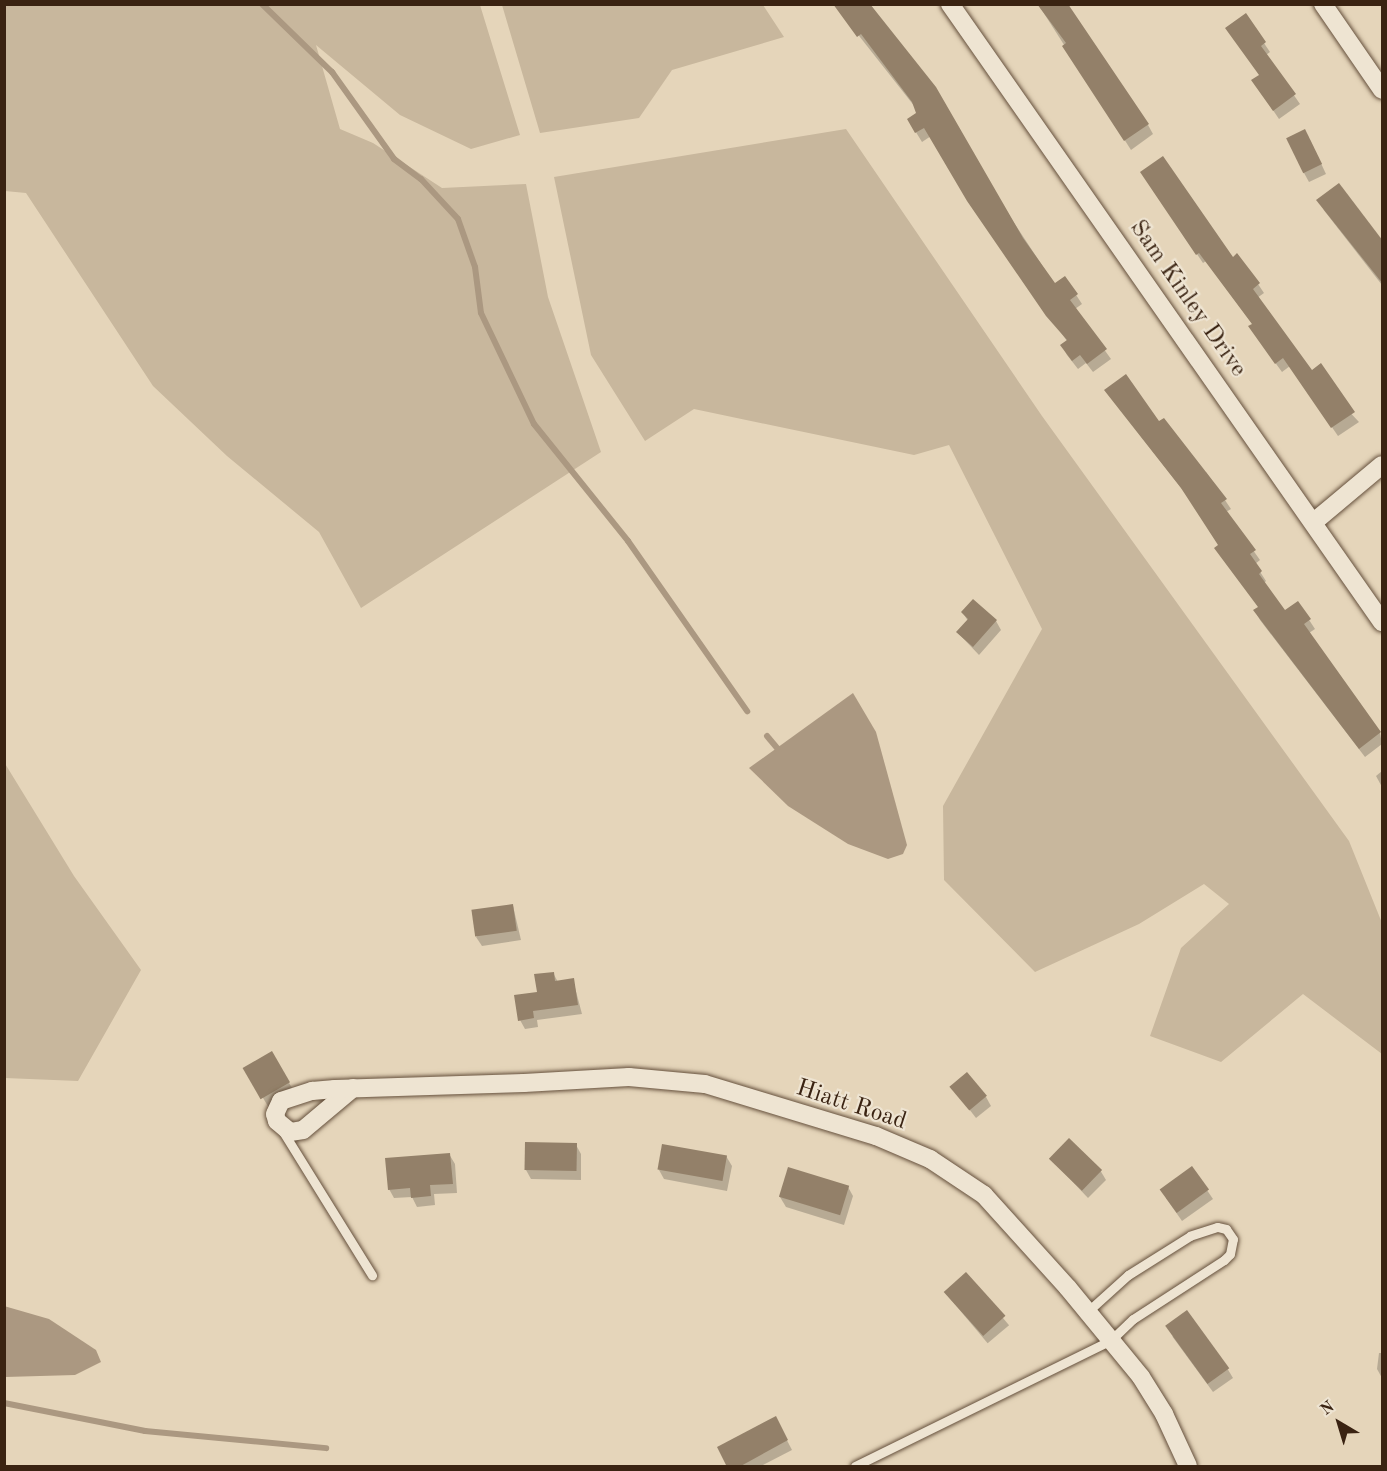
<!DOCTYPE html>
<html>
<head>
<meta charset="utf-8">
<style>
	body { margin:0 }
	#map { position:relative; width:1387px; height:1471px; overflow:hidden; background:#e5d5ba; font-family:"Old Standard TT",serif }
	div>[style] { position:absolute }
	.green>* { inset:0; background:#c8b79d }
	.water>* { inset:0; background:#ab9881 }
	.shadow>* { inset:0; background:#0003; transform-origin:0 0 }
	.stream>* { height:6px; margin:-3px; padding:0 3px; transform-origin:3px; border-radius:3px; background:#ab9881 }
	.building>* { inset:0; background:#938069; transform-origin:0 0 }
	.roads { filter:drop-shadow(0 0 2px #65503c) drop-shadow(0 0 2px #65503c) }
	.service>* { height:9px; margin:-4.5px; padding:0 4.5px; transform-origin:4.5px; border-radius:4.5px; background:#eee4d2 }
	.minor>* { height:18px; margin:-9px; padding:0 9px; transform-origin:9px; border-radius:9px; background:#eee4d2 }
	span { translate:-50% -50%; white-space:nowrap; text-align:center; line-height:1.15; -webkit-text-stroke:4.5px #eee4d2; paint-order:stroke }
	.street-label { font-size:24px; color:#3a2312 }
	.frame { position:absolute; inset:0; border:6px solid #3a2312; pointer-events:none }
	.north { position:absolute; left:1309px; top:1393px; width:60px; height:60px; -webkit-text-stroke:4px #eee4d2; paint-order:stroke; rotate:322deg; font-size:16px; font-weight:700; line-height:24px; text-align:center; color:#3a2312 }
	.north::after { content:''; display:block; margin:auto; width:21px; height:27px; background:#3a2312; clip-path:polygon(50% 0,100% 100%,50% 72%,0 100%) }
</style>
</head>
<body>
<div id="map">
	<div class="green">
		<div style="clip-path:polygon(4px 5px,480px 5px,520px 135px,471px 149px,400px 115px,316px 45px,340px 129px,373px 143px,442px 188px,526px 184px,548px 297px,601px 452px,361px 608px,319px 532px,227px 456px,153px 386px,26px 193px,5px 191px)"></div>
		<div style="clip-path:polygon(502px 5px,763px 5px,784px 37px,672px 70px,639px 118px,540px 133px)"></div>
		<div style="clip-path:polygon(846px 129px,1042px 416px,1349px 841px,1382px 923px,1382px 1054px,1303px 994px,1221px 1062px,1150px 1036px,1181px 948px,1229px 904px,1204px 884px,1139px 924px,1035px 972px,944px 880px,943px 806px,1042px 629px,949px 445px,914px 455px,694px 409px,645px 441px,591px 355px,554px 177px)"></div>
		<div style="clip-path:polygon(4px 762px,74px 876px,141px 970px,78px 1081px,5px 1078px)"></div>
	</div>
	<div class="water">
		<div style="clip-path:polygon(853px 693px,876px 732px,907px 845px,903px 854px,888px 859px,848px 844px,788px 806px,749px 768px)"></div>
		<div style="clip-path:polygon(4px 1306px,49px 1319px,96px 1350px,101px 1362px,75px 1375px,5px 1377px)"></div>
	</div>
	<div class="shadow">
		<div style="clip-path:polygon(834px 4px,870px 4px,1055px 285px,1065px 278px,1082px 304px,1075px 309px,1111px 359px,1093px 372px,1086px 363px,1078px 369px,1067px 355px,1062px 346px,1067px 341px,974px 210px,931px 136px,922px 142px,914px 129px,918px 113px,915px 107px)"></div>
		<div style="clip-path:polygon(1038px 4px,1148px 125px,1153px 134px,1131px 150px)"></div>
		<div style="clip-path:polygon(1245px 15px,1270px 52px,1266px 55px,1300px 104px,1279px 119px,1253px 81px,1260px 76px)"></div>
		<div style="clip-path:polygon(1310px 140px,1326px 174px,1309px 182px,1304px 173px)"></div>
		<div style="clip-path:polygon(1148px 182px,1258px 284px,1264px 293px,1257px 298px,1312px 372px,1359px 422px,1338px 436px,1290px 366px,1282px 372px,1256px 336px,1253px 325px,1206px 261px,1203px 263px)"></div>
		<div style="clip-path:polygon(1323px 209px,1382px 243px,1382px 285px)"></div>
		<div style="clip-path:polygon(1106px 391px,1159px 424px,1203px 474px,1206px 472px,1231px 509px,1226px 512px,1260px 560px,1255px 564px,1266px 581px,1264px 583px,1285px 612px,1298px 603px,1315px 629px,1309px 633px,1380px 733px,1382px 744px,1365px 757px,1260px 620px,1255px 611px,1259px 608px,1188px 497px)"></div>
		<div style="clip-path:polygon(963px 613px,996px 621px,1001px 630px,979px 655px,958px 633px,968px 621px)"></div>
		<div style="clip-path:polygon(1382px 771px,1382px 787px,1376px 776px)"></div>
		<div style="clip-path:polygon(513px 906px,521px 940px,482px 946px,476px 937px)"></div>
		<div style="clip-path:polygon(553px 973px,558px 982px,573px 980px,582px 1014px,537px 1020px,538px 1027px,525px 1029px,520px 1020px)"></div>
		<div style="left:271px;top:1053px;width:45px;height:30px;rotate:59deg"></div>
		<div style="clip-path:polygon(952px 1087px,986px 1097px,991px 1106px,976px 1118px)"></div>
		<div style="clip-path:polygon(576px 1145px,581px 1154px,581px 1180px,531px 1179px,526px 1170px)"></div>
		<div style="clip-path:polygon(449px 1154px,455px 1164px,457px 1193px,434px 1194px,435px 1205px,417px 1207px,412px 1197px,394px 1198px,389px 1189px)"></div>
		<div style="clip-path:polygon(726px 1156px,732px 1166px,727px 1191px,664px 1179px,659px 1170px)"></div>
		<div style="clip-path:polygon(1051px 1159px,1100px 1170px,1106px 1180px,1088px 1198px)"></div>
		<div style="clip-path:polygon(1192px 1168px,1213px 1199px,1182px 1221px,1166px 1198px)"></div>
		<div style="clip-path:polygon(848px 1187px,853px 1196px,844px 1225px,786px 1207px,780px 1197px)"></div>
		<div style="left:966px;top:1274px;width:67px;height:28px;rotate:50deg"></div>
		<div style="clip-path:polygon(1172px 1336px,1227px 1368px,1233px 1378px,1213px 1392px)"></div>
		<div style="clip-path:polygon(1379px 1353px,1382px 1353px,1382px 1378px,1377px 1369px)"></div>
		<div style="clip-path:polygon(780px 1427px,792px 1450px,761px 1466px,729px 1466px)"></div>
	</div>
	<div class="stream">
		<div style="left:262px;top:4px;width:98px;rotate:44.2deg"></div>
		<div style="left:332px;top:72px;width:107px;rotate:54.5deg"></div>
		<div style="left:394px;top:159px;width:34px;rotate:37deg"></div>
		<div style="left:421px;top:179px;width:54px;rotate:47.2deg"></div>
		<div style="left:458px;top:219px;width:51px;rotate:70.5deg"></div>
		<div style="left:475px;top:267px;width:46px;rotate:82.6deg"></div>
		<div style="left:481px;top:313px;width:123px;rotate:64.5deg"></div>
		<div style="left:534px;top:424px;width:150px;rotate:51.2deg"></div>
		<div style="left:628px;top:541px;width:208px;rotate:55deg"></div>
		<div style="left:767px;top:736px;width:16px;rotate:50deg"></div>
		<div style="left:4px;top:1403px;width:144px;rotate:11.2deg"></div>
		<div style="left:145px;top:1431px;width:182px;rotate:5.4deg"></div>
	</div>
	<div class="building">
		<div style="clip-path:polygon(833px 4px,870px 4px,936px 87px,1023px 238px,1055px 283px,1065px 276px,1078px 294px,1070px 300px,1107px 349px,1087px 364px,1080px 355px,1072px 361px,1060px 345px,1067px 340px,1046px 316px,967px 201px,924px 128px,915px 133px,907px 119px,916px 113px,912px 102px,861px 34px,857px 37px)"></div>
		<div style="clip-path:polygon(1037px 4px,1068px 4px,1149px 124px,1124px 141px,1062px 46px,1066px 43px)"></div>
		<div style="clip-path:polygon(1246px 13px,1266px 42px,1261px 46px,1296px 94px,1273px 111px,1251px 80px,1259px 75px,1225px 28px)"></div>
		<div style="left:1305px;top:129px;width:39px;height:21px;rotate:64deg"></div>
		<div style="clip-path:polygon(1163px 156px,1233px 257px,1237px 253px,1260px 283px,1253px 289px,1312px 370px,1321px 363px,1355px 412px,1331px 428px,1283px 358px,1275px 364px,1248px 326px,1252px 324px,1199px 253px,1196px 255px,1140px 172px)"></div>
		<div style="clip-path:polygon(1339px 183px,1383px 241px,1383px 284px,1316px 200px)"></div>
		<div style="clip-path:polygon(1126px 374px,1159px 421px,1164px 418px,1227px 499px,1221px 503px,1256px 550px,1250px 554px,1262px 571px,1259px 574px,1285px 610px,1298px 601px,1311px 619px,1304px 624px,1381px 732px,1359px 749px,1253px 610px,1258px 607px,1214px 548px,1218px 545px,1181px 488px,1104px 390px)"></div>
		<div style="clip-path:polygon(973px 599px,997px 620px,973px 647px,956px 632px,968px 619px,961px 612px)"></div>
		<div style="left:513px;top:904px;width:27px;height:42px;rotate:82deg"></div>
		<div style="clip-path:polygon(554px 972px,555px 981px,574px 978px,578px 1005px,533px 1011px,534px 1018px,518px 1021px,514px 995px,537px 992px,534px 974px)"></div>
		<div style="left:272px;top:1051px;width:36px;height:34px;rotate:60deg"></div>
		<div style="left:967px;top:1072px;width:31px;height:23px;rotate:50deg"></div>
		<div style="left:1069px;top:1138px;width:46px;height:29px;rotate:44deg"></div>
		<div style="left:525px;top:1142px;width:52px;height:28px;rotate:1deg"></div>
		<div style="left:662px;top:1144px;width:66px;height:26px;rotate:10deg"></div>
		<div style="clip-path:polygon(450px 1153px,453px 1184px,430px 1185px,431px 1196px,411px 1198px,410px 1188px,388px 1190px,385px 1158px)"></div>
		<div style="left:1192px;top:1166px;width:29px;height:40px;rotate:54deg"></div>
		<div style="left:788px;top:1167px;width:64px;height:31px;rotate:17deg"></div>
		<div style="left:966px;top:1272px;width:59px;height:30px;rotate:48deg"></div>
		<div style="left:1187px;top:1310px;width:72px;height:27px;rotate:54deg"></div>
		<div style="clip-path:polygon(776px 1416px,788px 1440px,739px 1467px,727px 1467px,717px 1447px)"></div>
	</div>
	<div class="roads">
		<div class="service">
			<div style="left:282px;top:1130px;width:171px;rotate:58.2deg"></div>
			<div style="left:855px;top:1466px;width:285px;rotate:-26.2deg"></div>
			<div style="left:1111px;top:1340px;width:30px;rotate:-44deg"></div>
			<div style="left:1133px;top:1319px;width:108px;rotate:-33deg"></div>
			<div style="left:1224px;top:1260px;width:8px;rotate:-45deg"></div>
			<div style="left:1230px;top:1254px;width:15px;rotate:-79deg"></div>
			<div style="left:1233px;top:1239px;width:12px;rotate:-125deg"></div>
			<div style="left:1226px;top:1229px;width:9px;rotate:-167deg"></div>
			<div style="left:1217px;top:1227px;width:28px;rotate:162deg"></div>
			<div style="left:1190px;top:1236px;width:73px;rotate:147.8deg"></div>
			<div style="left:1128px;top:1275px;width:55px;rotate:137.9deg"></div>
		</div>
		<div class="minor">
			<div style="left:950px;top:4px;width:754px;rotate:55.05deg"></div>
			<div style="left:1323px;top:4px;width:104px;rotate:55.5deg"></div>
			<div style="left:1315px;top:521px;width:87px;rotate:-39.9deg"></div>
			<div style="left:353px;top:1088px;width:65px;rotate:140deg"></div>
			<div style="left:303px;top:1130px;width:13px;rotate:171deg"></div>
			<div style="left:290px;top:1132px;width:17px;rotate:-140deg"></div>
			<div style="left:277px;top:1121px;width:7px;rotate:-106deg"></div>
			<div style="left:275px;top:1114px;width:14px;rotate:-65deg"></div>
			<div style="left:281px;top:1101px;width:33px;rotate:-18deg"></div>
			<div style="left:312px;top:1091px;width:23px;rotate:-5deg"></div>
			<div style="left:335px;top:1089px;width:189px;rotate:-1.8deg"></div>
			<div style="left:524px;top:1083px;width:105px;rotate:-3.3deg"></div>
			<div style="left:629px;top:1077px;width:76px;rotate:5.3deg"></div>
			<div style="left:705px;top:1084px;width:179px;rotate:16.9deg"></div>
			<div style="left:876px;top:1136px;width:59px;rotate:23.1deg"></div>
			<div style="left:930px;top:1159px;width:65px;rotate:33.7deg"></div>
			<div style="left:984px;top:1195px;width:125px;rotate:47.9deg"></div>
			<div style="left:1068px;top:1288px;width:115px;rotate:50.6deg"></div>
			<div style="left:1141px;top:1377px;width:44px;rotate:58.1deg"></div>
			<div style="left:1164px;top:1414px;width:57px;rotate:65.2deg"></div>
		</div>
	</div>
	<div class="street-label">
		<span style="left:1187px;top:299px;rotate:55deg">Sam Kinley Drive</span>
		<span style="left:851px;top:1106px;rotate:18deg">Hiatt Road</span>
	</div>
	<div class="frame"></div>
	<div class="north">N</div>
</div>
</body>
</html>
